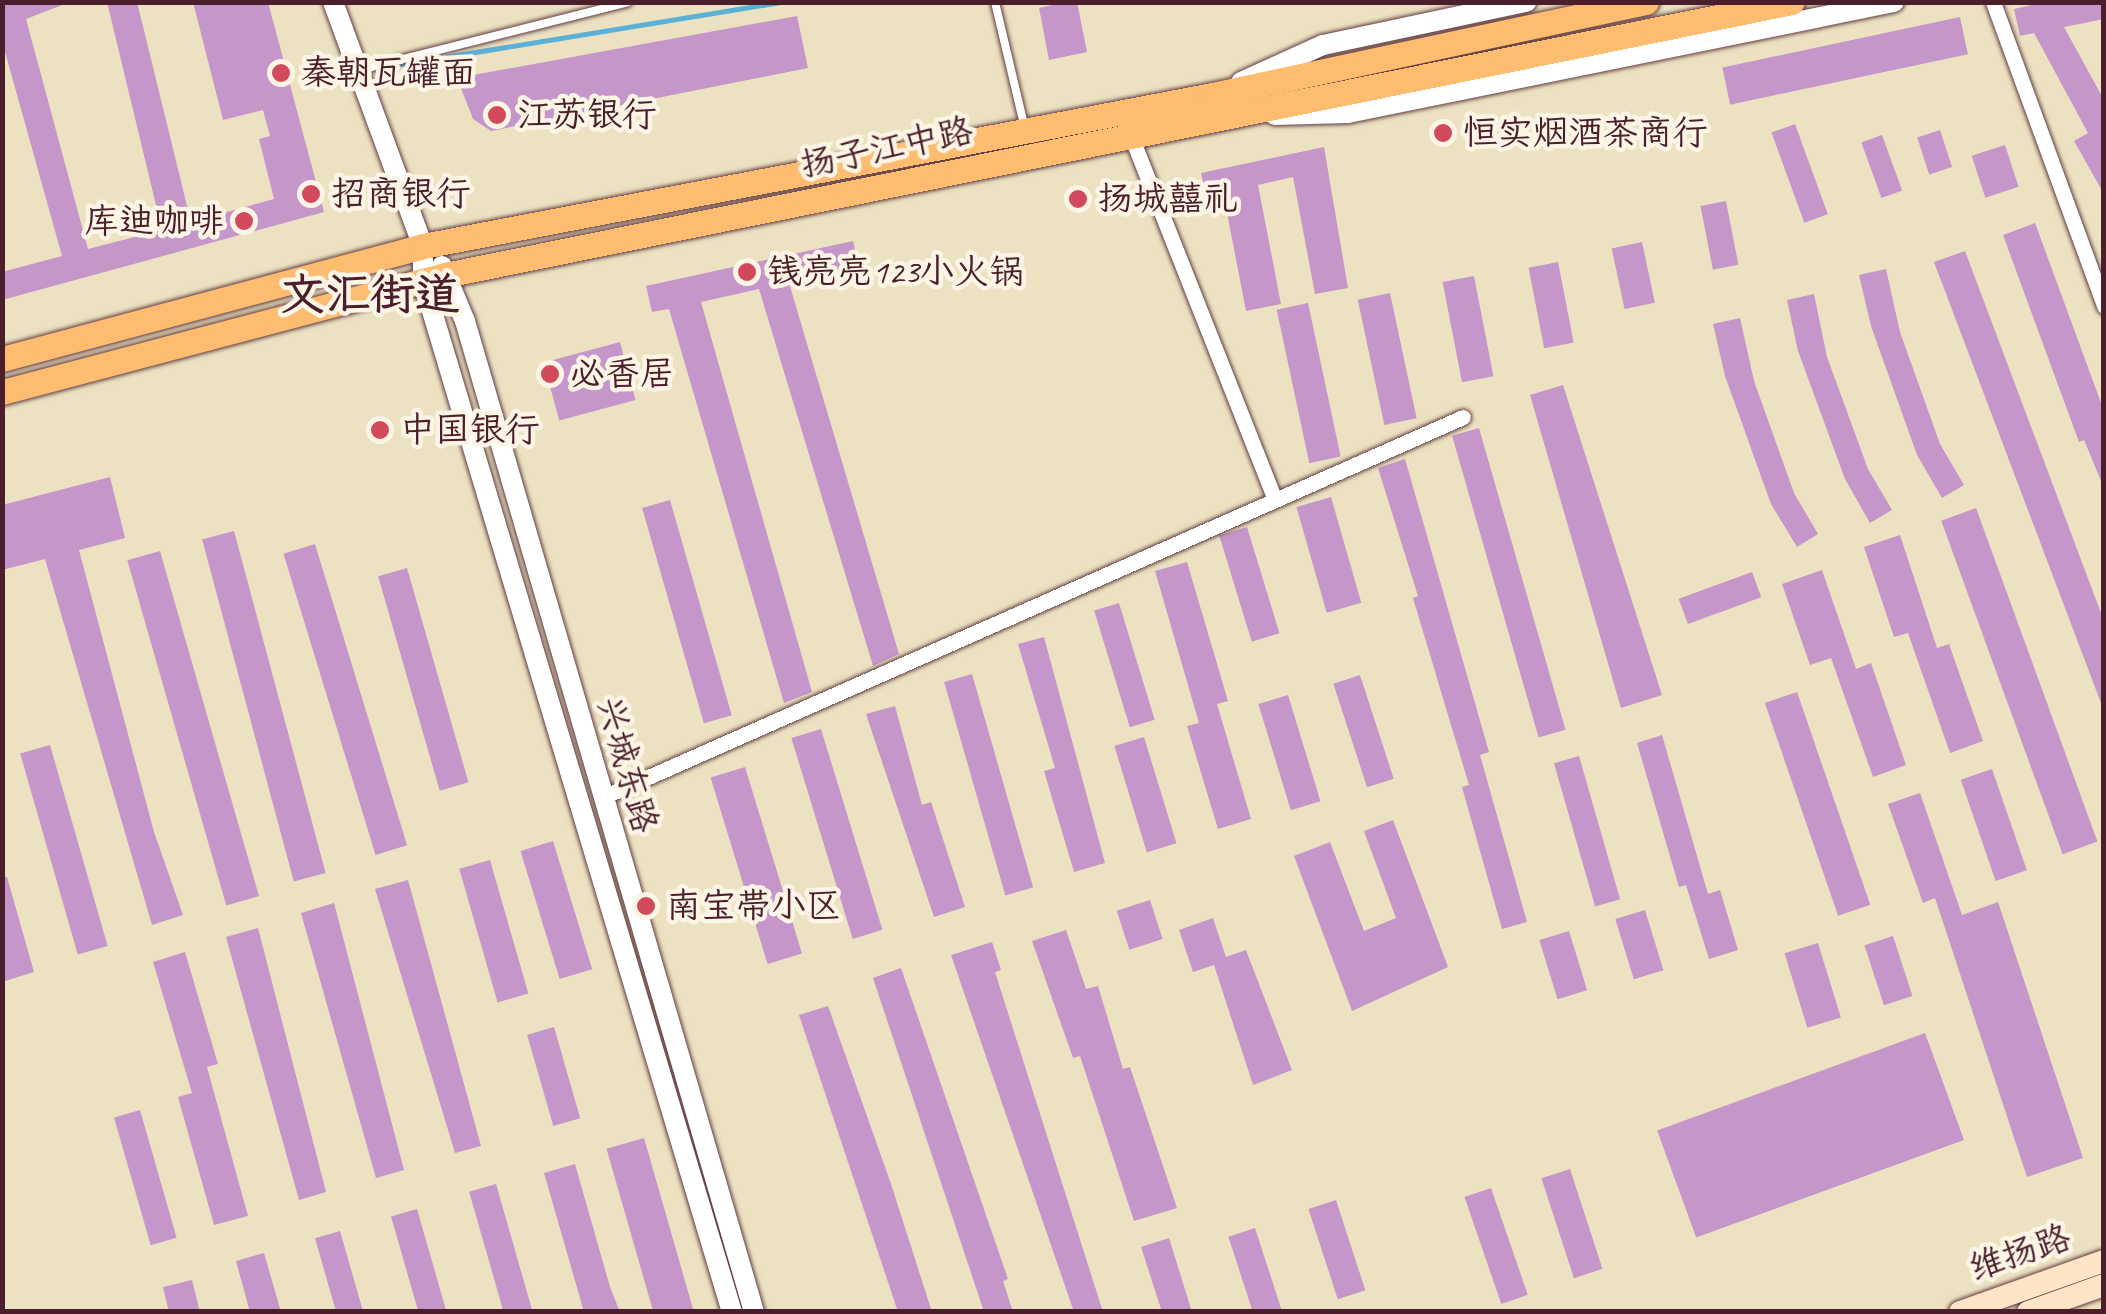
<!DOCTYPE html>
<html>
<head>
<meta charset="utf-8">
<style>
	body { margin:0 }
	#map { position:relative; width:2106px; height:1314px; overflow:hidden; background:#ece2c1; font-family:Caveat,"LXGW WenKai TC",sans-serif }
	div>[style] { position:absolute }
	.stream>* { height:5px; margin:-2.5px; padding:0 2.5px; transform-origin:2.5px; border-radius:2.5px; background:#5bb0d7 }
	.building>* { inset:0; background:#c496c9; transform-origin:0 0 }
	.roads { filter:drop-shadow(0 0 2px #623c42) drop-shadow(0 0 2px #623c42) }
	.service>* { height:8px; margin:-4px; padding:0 4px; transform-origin:4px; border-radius:4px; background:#fff }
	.minor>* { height:15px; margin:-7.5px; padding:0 7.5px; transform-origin:7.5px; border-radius:7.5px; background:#fff }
	.tertiary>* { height:20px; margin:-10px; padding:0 10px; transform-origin:10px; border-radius:10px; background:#fff }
	.secondary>* { height:22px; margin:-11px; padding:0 11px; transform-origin:11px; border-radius:11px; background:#fee4c6 }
	.primary>* { height:25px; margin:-12.5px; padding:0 12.5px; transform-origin:12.5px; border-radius:12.5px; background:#fdbc70 }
	.dots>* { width:28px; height:28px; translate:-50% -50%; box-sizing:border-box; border:5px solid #fcf5e5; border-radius:50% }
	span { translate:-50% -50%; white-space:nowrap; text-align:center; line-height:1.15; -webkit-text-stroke:9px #fcf5e5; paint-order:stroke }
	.poi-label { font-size:35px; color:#4a1f2b }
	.left { translate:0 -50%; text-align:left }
	.right { translate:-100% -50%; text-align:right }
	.street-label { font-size:35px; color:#4a1f2b }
	.district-label { font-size:45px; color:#4a1f2b; font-weight:700 }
	.frame { position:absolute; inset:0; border:5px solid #4a1f2b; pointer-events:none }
</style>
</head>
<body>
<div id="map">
	<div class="stream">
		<div style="left:402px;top:64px;width:382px;rotate:-9.3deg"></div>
	</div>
	<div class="building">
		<div style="clip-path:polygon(2px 2px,70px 2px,26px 19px,88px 249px,162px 230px,107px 2px,137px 2px,191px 222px,274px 199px,259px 139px,270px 136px,263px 110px,223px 120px,193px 2px,268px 2px,324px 212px,2px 300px,2px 272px,62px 256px,2px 41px)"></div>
		<div style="clip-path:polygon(1064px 2px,1077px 2px,1087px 52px,1049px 60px,1039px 8px)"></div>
		<div style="clip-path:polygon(2045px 2px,2104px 2px,2104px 19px,2064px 27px,2104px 100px,2104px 194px,2074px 141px,2088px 133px,2034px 33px,2020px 36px,2014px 9px)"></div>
		<div style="clip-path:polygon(797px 16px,808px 68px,491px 131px,473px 119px,457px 78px)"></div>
		<div style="left:1960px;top:17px;width:38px;height:243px;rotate:78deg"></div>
		<div style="left:1795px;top:124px;width:96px;height:25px;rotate:70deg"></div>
		<div style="left:1940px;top:130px;width:39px;height:24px;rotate:72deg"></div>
		<div style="left:1882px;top:135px;width:59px;height:22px;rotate:70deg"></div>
		<div style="left:2005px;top:145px;width:44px;height:35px;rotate:72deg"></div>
		<div style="clip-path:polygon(1324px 147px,1348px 288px,1315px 294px,1293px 177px,1258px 185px,1281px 304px,1246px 311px,1223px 192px,1206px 196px,1201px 173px)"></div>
		<div style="left:1726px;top:201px;width:65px;height:26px;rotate:79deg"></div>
		<div style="clip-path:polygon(2035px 223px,2104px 411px,2104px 488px,2084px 440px,2079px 442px,2003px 235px)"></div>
		<div style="clip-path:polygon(853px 241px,859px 268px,789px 283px,899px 654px,873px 666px,759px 289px,701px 302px,812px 692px,784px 703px,669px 309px,652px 312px,646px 286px)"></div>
		<div style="left:1642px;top:242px;width:62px;height:31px;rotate:78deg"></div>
		<div style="clip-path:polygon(1965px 251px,2104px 621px,2104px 711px,1934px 262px)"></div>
		<div style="left:1558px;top:262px;width:82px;height:30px;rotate:79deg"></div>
		<div style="clip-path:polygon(1886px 269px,1900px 332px,1940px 444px,1964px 485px,1942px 498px,1917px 455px,1871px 326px,1859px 275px)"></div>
		<div style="left:1474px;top:276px;width:102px;height:32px;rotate:79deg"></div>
		<div style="left:1390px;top:293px;width:128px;height:33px;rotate:78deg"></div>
		<div style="clip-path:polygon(1814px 294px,1827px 357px,1868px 469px,1892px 510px,1870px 523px,1845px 479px,1798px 351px,1787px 300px)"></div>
		<div style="left:1308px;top:303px;width:157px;height:32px;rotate:78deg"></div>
		<div style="clip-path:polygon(1740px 318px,1754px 381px,1794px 493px,1818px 534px,1797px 547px,1771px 504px,1725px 376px,1713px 324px)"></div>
		<div style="left:620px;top:342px;width:60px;height:79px;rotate:75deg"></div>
		<div style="clip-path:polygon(1563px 385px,1662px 695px,1621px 708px,1530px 395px)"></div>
		<div style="left:1479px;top:428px;width:314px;height:28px;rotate:74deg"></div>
		<div style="clip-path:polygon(1405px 459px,1489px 752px,1480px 755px,1527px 922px,1502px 929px,1462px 787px,1469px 785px,1413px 598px,1418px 596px,1378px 468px)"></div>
		<div style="clip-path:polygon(110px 477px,125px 538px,79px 550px,154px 832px,183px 915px,152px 925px,45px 559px,2px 570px,2px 505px)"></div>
		<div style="left:1331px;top:497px;width:110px;height:36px;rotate:74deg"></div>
		<div style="left:670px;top:500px;width:224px;height:29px;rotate:74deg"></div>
		<div style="left:1976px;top:508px;width:355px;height:37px;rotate:70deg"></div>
		<div style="left:1247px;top:527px;width:111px;height:29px;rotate:73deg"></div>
		<div style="left:234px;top:531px;width:354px;height:33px;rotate:75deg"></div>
		<div style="clip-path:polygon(1900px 535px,1937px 648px,1949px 644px,1983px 741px,1950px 753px,1908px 633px,1894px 637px,1864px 547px)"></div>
		<div style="left:315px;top:544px;width:315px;height:33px;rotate:73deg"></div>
		<div style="left:160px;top:551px;width:359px;height:34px;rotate:74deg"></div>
		<div style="clip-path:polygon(1187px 562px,1228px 701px,1217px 704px,1251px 819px,1218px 829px,1187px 726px,1199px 723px,1155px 571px)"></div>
		<div style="left:407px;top:568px;width:223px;height:30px;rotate:74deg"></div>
		<div style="clip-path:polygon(1822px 570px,1856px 669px,1871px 663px,1906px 765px,1873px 777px,1831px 658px,1810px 665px,1782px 584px)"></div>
		<div style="left:1752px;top:572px;width:27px;height:78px;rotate:70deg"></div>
		<div style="left:1119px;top:603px;width:122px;height:26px;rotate:73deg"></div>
		<div style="clip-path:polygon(1044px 637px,1105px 863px,1074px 872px,1044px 771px,1055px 768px,1018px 644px)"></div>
		<div style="left:972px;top:674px;width:222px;height:29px;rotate:74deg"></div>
		<div style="left:1360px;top:675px;width:109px;height:28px;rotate:72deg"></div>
		<div style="left:1797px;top:692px;width:225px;height:34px;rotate:71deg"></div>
		<div style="left:1288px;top:695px;width:111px;height:31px;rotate:73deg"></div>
		<div style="clip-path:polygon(895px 706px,922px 805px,931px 802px,965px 907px,934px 917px,866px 714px)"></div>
		<div style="left:821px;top:729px;width:210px;height:31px;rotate:73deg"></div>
		<div style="clip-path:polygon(1662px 735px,1708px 894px,1720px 890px,1738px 950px,1709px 959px,1686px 885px,1679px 887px,1637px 743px)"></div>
		<div style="left:1144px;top:737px;width:111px;height:31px;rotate:73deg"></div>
		<div style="left:50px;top:745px;width:209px;height:31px;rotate:74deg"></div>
		<div style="left:1579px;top:756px;width:149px;height:26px;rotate:74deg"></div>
		<div style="left:745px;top:767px;width:195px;height:36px;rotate:73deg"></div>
		<div style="left:1992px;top:769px;width:107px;height:33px;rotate:71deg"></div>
		<div style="clip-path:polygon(1920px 793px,1962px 915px,1998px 902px,2083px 1158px,2027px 1177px,1935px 898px,1923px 903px,1888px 804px)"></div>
		<div style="clip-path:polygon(1393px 820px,1448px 967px,1352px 1011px,1294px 856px,1330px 842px,1364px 931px,1396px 918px,1364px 831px)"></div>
		<div style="left:553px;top:841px;width:134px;height:34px;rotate:73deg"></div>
		<div style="left:490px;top:860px;width:139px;height:32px;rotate:74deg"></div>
		<div style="clip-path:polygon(7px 877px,34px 972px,5px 981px,2px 878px)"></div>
		<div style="clip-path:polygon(408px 880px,481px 1146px,455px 1153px,375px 889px)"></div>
		<div style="left:1150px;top:900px;width:41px;height:35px;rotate:72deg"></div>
		<div style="clip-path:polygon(334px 903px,404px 1170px,376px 1178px,301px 913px)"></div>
		<div style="left:1645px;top:910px;width:63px;height:31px;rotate:73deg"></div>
		<div style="clip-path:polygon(1213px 918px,1226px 957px,1246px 950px,1292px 1070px,1253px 1085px,1214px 965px,1193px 972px,1179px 930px)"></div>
		<div style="clip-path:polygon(258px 928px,326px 1192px,299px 1200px,226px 937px)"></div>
		<div style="clip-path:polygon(1066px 930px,1086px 989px,1098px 986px,1123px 1069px,1130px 1067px,1177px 1208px,1134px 1221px,1080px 1056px,1073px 1058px,1032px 941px)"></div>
		<div style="left:1569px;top:931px;width:62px;height:31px;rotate:73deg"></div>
		<div style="left:1893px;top:936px;width:63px;height:30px;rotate:72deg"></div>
		<div style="clip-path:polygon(992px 942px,1001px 970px,995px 972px,1103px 1312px,1074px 1312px,951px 955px)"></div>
		<div style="left:1818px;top:943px;width:78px;height:35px;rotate:73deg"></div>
		<div style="clip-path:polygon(185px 952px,218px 1064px,207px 1067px,248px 1216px,214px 1225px,178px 1097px,192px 1093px,153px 962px)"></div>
		<div style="clip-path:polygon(901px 968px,1008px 1279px,1003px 1281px,1013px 1312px,984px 1312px,873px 978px)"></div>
		<div style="clip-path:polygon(828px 1006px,891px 1184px,932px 1312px,898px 1312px,799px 1015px)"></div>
		<div style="left:554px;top:1027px;width:95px;height:28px;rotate:74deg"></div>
		<div style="left:1925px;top:1033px;width:114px;height:285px;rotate:70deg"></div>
		<div style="left:140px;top:1110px;width:133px;height:27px;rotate:74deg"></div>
		<div style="left:644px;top:1138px;width:181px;height:39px;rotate:74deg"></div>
		<div style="clip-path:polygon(575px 1164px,610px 1287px,620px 1312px,584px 1312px,544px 1173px)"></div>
		<div style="left:1570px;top:1169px;width:105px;height:30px;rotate:72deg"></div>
		<div style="left:496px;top:1184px;width:133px;height:28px;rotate:74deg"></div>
		<div style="left:1491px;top:1188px;width:113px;height:28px;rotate:71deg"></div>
		<div style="left:1336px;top:1200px;width:95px;height:29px;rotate:72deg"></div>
		<div style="left:417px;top:1209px;width:107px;height:27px;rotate:74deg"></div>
		<div style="left:1255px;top:1228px;width:88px;height:28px;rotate:72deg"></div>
		<div style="left:340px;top:1231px;width:84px;height:26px;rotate:74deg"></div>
		<div style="clip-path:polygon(1169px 1238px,1192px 1312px,1162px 1312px,1141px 1247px)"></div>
		<div style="clip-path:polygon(264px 1253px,281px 1312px,250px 1312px,236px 1261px)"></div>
		<div style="clip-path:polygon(192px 1280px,200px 1312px,169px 1312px,163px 1287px)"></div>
	</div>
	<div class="roads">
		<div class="service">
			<div style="left:995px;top:2px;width:126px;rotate:76.7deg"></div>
			<div style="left:360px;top:70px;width:276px;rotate:-14.2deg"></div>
		</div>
		<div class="minor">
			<div style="left:1993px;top:2px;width:324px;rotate:69.9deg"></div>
			<div style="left:1129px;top:131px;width:396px;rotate:68.4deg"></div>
			<div style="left:603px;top:797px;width:940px;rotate:-23.84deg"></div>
		</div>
		<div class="tertiary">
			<div style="left:333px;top:2px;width:260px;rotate:69.8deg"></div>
			<div style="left:423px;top:246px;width:35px;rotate:90deg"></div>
			<div style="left:423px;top:281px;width:1076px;rotate:73.32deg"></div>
			<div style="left:1241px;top:82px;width:90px;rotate:-24.3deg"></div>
			<div style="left:1323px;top:45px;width:208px;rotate:-12deg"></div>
			<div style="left:1275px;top:115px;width:73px;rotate:-1.6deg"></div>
			<div style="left:1348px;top:113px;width:557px;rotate:-11.49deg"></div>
			<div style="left:442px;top:266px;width:60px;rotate:67.3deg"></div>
			<div style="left:465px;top:321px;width:1032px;rotate:73.74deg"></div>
		</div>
		<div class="secondary">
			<div style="left:1960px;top:1312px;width:153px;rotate:-19.5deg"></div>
			<div style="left:2028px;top:1312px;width:81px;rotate:-19.6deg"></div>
		</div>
		<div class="primary">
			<div style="left:2px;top:359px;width:436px;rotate:-15deg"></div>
			<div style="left:423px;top:246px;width:803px;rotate:-10.83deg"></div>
			<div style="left:1212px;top:95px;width:444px;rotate:-12.1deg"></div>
			<div style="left:2px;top:392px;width:463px;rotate:-14.8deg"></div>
			<div style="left:450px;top:274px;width:1369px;rotate:-11.46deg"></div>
		</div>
	</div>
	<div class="dots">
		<div style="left:281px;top:73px;background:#d1495b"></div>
		<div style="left:497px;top:115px;background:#d1495b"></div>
		<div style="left:1443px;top:133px;background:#d1495b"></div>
		<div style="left:311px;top:194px;background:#d1495b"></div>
		<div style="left:1078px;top:199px;background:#d1495b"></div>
		<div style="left:244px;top:221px;background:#d1495b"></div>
		<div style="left:747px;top:272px;background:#d1495b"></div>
		<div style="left:550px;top:374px;background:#d1495b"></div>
		<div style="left:380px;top:430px;background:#d1495b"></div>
		<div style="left:646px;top:906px;background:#d1495b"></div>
	</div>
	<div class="poi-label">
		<span class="left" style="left:301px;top:73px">秦朝瓦罐面</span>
		<span class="left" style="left:517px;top:115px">江苏银行</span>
		<span class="left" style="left:1463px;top:133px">恒实烟酒茶商行</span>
		<span class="left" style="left:331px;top:194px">招商银行</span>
		<span class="left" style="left:1098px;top:199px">扬城囍礼</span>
		<span class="right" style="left:224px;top:221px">库迪咖啡</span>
		<span class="left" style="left:767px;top:272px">钱亮亮123小火锅</span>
		<span class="left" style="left:570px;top:374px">必香居</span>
		<span class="left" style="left:400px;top:430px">中国银行</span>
		<span class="left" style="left:666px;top:906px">南宝带小区</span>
	</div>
	<div class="street-label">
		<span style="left:887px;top:148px;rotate:-12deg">扬子江中路</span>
		<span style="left:627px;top:765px;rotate:74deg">兴城东路</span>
		<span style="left:2020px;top:1253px;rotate:-19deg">维扬路</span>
	</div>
	<div class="district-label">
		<span style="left:370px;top:295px">文汇街道</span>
	</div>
	<div class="frame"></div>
</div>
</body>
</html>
